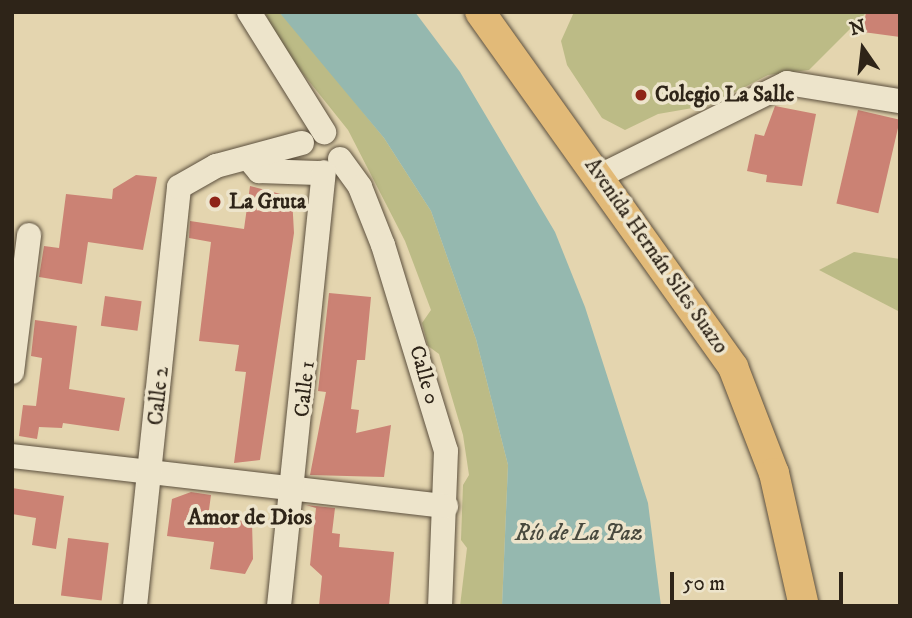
<!DOCTYPE html>
<html>
<head>
<meta charset="utf-8">
<style>
	body { margin:0 }
	#map { position:relative; width:912px; height:618px; overflow:hidden; background:#e4d5af; font-family:"IM FELL DW Pica",serif }
	div>[style] { position:absolute }
	.green>* { inset:0; background:#bcbb86 }
	.water>* { inset:0; background:#95b8af }
	.building>* { inset:0; background:#cb8274; transform-origin:0 0 }
	.roads { filter:drop-shadow(0 0 2px #5c503e) drop-shadow(0 0 2px #5c503e) }
	.minor>* { height:24px; margin:-12px; padding:0 12px; transform-origin:12px; border-radius:12px; background:#ede4cb }
	.major>* { height:30px; margin:-15px; padding:0 15px; transform-origin:15px; border-radius:15px; background:#e2ba78 }
	.dots>* { width:19px; height:19px; translate:-50% -50%; box-sizing:border-box; border:4px solid #ede4cb; border-radius:50% }
	span { translate:-50% -50%; white-space:nowrap; text-align:center; line-height:1.15; -webkit-text-stroke:7px #ede4cb; paint-order:stroke }
	.poi-label { font-size:21px; color:#2e2418; font-weight:700 }
	.left { translate:0 -50%; text-align:left }
	.street-label { font-size:21px; color:#2e2418 }
	.neighbourhood-label { font-size:23px; color:#2e2418; font-weight:700 }
	.water-label { font-size:23px; color:#48493e; font-style:italic }
	.frame { position:absolute; inset:0; border:14px solid #2e2418; pointer-events:none }
	.north { position:absolute; left:828px; top:14px; width:70px; height:70px; -webkit-text-stroke:5px #ede4cb; paint-order:stroke; rotate:346deg; font-size:19px; font-weight:700; line-height:28px; text-align:center; color:#2e2418 }
	.north::after { content:''; display:block; margin:auto; width:24px; height:32px; background:#2e2418; clip-path:polygon(50% 0,100% 100%,50% 72%,0 100%) }
	.scale { position:absolute; left:670px; top:572px; width:173px; height:32px; box-sizing:border-box; border:4px solid #2e2418; border-top:0; padding-left:9px; font-size:21px; line-height:24px; white-space:nowrap; color:#2e2418; -webkit-text-stroke:5px #ede4cb; paint-order:stroke }
</style>
</head>
<body>
<div id="map">
	<div class="green">
		<div style="clip-path:polygon(265px 12px,279px 12px,296px 30px,384px 138px,431px 211px,476px 339px,508px 465px,502px 606px,460px 606px,467px 548px,461px 540px,463px 485px,469px 475px,463px 435px,439px 354px,428px 346px,422px 323px,431px 310px,405px 241px,348px 130px,280px 45px)"></div>
		<div style="clip-path:polygon(574px 12px,867px 12px,809px 70px,768px 75px,710px 105px,658px 114px,625px 130px,602px 118px,567px 65px,561px 41px)"></div>
		<div style="clip-path:polygon(854px 252px,900px 259px,900px 312px,819px 270px)"></div>
	</div>
	<div class="water">
		<div style="clip-path:polygon(279px 12px,415px 12px,460px 72px,555px 232px,585px 307px,648px 503px,661px 606px,502px 606px,508px 465px,476px 339px,431px 211px,384px 138px)"></div>
	</div>
	<div class="building">
		<div style="clip-path:polygon(866px 12px,900px 12px,900px 37px,863px 32px)"></div>
		<div style="clip-path:polygon(775px 106px,816px 114px,802px 186px,766px 182px,767px 175px,747px 171px,755px 134px,764px 136px)"></div>
		<div style="left:858px;top:110px;width:43px;height:96px;rotate:13deg"></div>
		<div style="clip-path:polygon(136px 175px,157px 177px,143px 250px,88px 242px,82px 284px,39px 277px,44px 246px,59px 248px,66px 194px,112px 199px,113px 189px)"></div>
		<div style="clip-path:polygon(250px 186px,292px 197px,294px 233px,260px 460px,234px 463px,246px 372px,235px 371px,239px 345px,199px 341px,211px 242px,189px 238px,190px 221px,244px 229px)"></div>
		<div style="clip-path:polygon(329px 293px,371px 297px,365px 360px,357px 360px,351px 409px,359px 410px,356px 433px,391px 425px,384px 477px,310px 475px,326px 392px,318px 391px)"></div>
		<div style="left:105px;top:296px;width:37px;height:30px;rotate:8deg"></div>
		<div style="clip-path:polygon(35px 320px,77px 326px,69px 389px,125px 398px,119px 431px,63px 423px,62px 428px,39px 427px,37px 439px,19px 436px,23px 405px,36px 406px,42px 358px,31px 356px)"></div>
		<div style="clip-path:polygon(12px 488px,64px 496px,56px 549px,32px 545px,36px 518px,12px 514px)"></div>
		<div style="clip-path:polygon(191px 492px,211px 495px,208px 517px,252px 522px,253px 559px,245px 574px,210px 569px,214px 542px,167px 536px,172px 499px)"></div>
		<div style="clip-path:polygon(306px 505px,335px 508px,332px 533px,340px 534px,339px 547px,394px 552px,389px 606px,319px 606px,322px 576px,310px 565px,316px 508px)"></div>
		<div style="left:68px;top:538px;width:41px;height:58px;rotate:7deg"></div>
	</div>
	<div class="roads">
		<div class="minor">
			<div style="left:249px;top:12px;width:142px;rotate:58deg"></div>
			<div style="left:249px;top:159px;width:16px;rotate:50deg"></div>
			<div style="left:259px;top:171px;width:59px;rotate:1.9deg"></div>
			<div style="left:340px;top:159px;width:34px;rotate:54deg"></div>
			<div style="left:360px;top:187px;width:62px;rotate:68.4deg"></div>
			<div style="left:383px;top:245px;width:215px;rotate:73deg"></div>
			<div style="left:446px;top:451px;width:155px;rotate:92.2deg"></div>
			<div style="left:600px;top:176px;width:209px;rotate:-26.4deg"></div>
			<div style="left:787px;top:83px;width:114px;rotate:9.1deg"></div>
			<div style="left:12px;top:372px;width:138px;rotate:-82.9deg"></div>
			<div style="left:12px;top:456px;width:437px;rotate:6.6deg"></div>
			<div style="left:135px;top:606px;width:421px;rotate:-84deg"></div>
			<div style="left:179px;top:187px;width:43px;rotate:-29.6deg"></div>
			<div style="left:216px;top:166px;width:89px;rotate:-15deg"></div>
			<div style="left:279px;top:606px;width:436px;rotate:-84.1deg"></div>
		</div>
		<div class="major">
			<div style="left:480px;top:12px;width:436px;rotate:54.5deg"></div>
			<div style="left:733px;top:367px;width:114px;rotate:68.9deg"></div>
			<div style="left:774px;top:473px;width:136px;rotate:77.3deg"></div>
		</div>
	</div>
	<div class="dots">
		<div style="left:641px;top:95px;background:#8f2418"></div>
		<div style="left:215px;top:202px;background:#8f2418"></div>
	</div>
	<div class="poi-label">
		<span class="left" style="left:655px;top:95px">Colegio La Salle</span>
		<span class="left" style="left:229px;top:202px">La Gruta</span>
	</div>
	<div class="street-label">
		<span style="left:656px;top:256px;rotate:55deg">Avenida Hernán Siles Suazo</span>
		<span style="left:424px;top:375px;rotate:74deg">Calle 0</span>
		<span style="left:305px;top:389px;rotate:-84deg">Calle 1</span>
		<span style="left:159px;top:396px;rotate:-84deg">Calle 2</span>
	</div>
	<div class="neighbourhood-label">
		<span style="left:250px;top:518px">Amor de Dios</span>
	</div>
	<div class="water-label">
		<span style="left:579px;top:534px">Río de La Paz</span>
	</div>
	<div class="frame"></div>
	<div class="north">N</div>
	<div class="scale">50 m</div>
</div>
</body>
</html>
